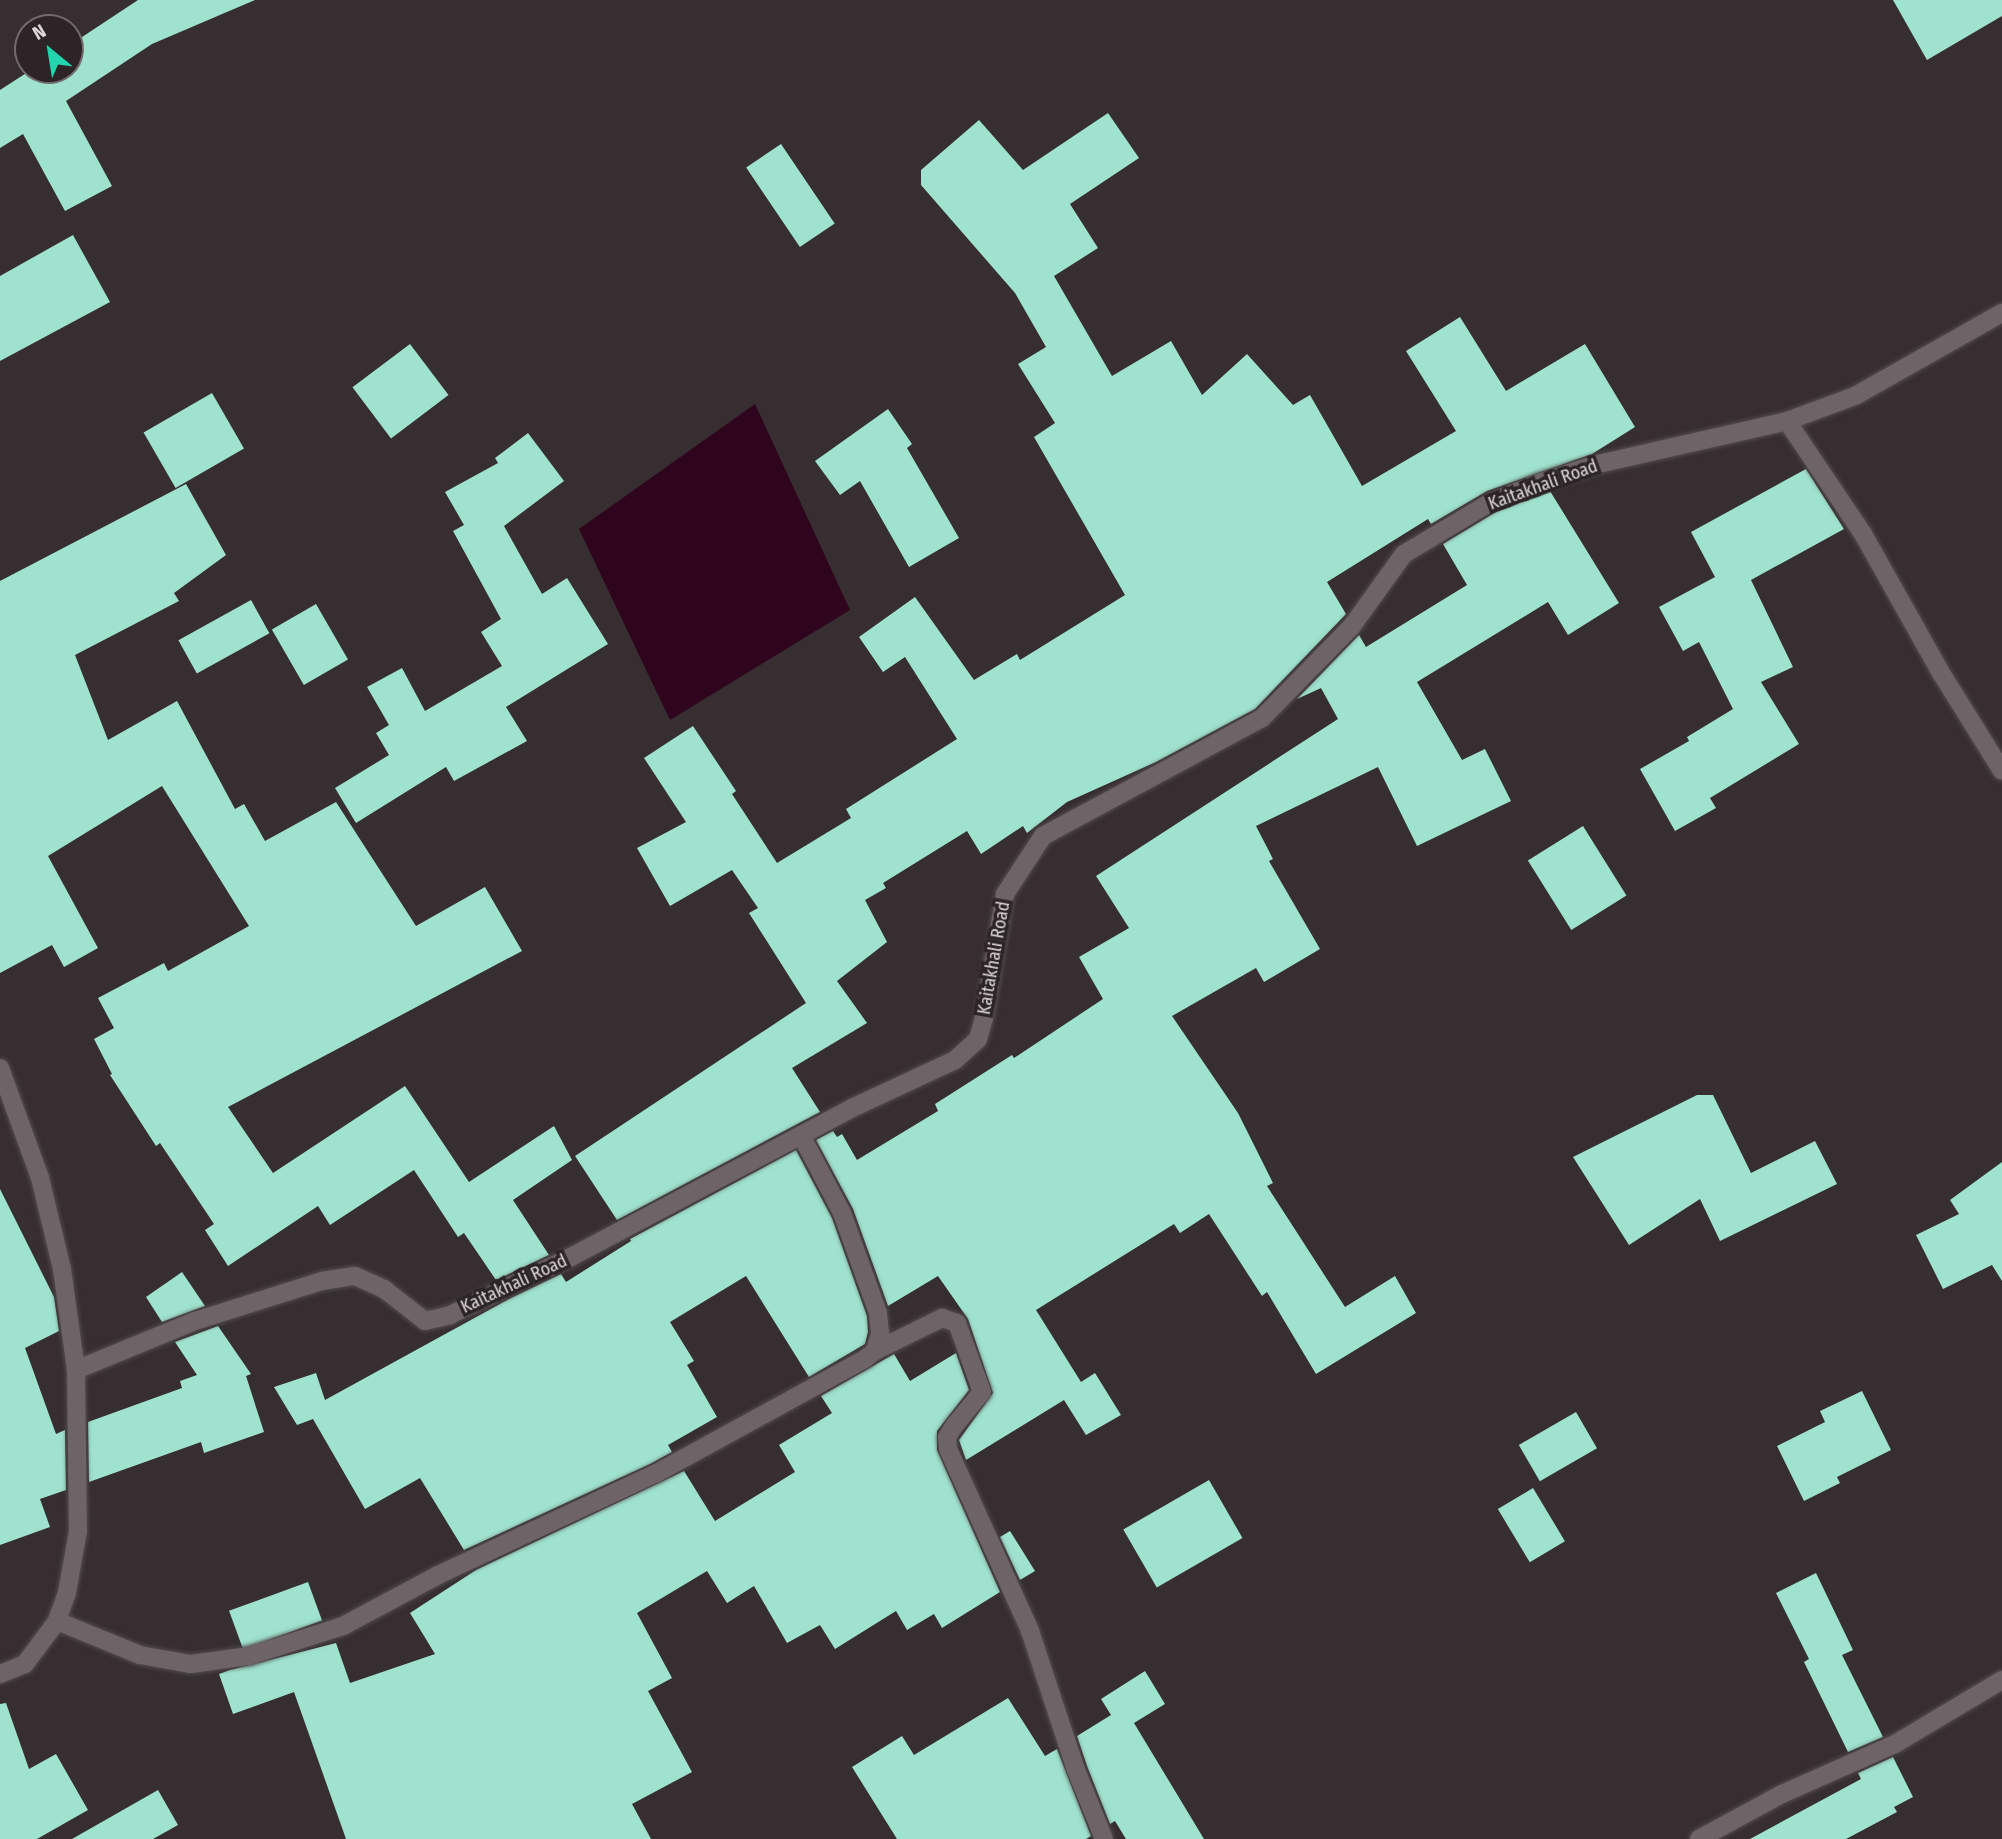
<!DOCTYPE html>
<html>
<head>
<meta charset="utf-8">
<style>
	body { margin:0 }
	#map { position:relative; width:2002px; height:1839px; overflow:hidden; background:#362e31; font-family:"Fira Sans Condensed",sans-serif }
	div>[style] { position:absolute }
	.water>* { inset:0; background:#2f051d }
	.building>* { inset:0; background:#9fe3ce; transform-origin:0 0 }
	.roads { filter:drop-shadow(0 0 2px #524c4f) drop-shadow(0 0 2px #524c4f) }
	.minor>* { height:18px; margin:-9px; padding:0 9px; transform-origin:9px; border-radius:9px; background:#6e6468 }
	span { translate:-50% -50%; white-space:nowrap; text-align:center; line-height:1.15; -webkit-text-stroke:7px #2c2427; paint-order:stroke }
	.street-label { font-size:18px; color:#dcd6d9 }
	.north { position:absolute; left:14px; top:14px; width:70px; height:70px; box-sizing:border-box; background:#2c2427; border:2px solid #726b6e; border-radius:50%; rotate:330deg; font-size:19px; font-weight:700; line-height:28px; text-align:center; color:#dcd6d9 }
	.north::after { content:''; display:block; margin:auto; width:24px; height:32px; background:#22d5af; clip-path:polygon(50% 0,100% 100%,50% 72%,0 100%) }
</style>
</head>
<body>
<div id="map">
	<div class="water">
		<div style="clip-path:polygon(755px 404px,850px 610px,670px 720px,579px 529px)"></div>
	</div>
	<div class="building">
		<div style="clip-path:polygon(138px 0,255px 0,152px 44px,66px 101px,112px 186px,65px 211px,23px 134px,0 148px,0 90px,31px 70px,70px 70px,70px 45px)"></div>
		<div style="clip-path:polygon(1893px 0,2002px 0,2002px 16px,1927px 60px)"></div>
		<div style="clip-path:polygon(1108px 113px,1139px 158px,1070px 204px,1098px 248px,1054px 276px,1112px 376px,1171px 341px,1202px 395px,1247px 354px,1293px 405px,1310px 395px,1362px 486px,1456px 431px,1406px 351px,1460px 317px,1506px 391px,1585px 344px,1635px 427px,1592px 454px,1487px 491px,1431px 524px,1428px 519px,1327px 582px,1346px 614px,1255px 709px,1156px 762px,1067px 802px,1027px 833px,1023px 826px,981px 854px,967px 831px,883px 883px,886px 888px,865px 900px,887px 942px,837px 981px,867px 1023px,792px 1068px,820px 1112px,617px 1220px,575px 1156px,806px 1003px,749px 913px,758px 908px,732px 870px,670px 906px,637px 848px,686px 822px,644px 758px,693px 726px,736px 791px,732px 794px,777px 863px,851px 818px,846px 809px,957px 739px,905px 657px,883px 672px,859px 637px,915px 597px,974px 680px,1017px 654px,1020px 660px,1125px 595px,1034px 437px,1055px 423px,1018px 364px,1046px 347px,1015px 293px,921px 185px,921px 170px,979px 120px,1023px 170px)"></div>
		<div style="left:781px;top:144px;width:96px;height:42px;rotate:56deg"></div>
		<div style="clip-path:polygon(73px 235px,110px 302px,0 361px,0 276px)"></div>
		<div style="left:410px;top:344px;width:64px;height:72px;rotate:53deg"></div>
		<div style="left:212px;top:393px;width:64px;height:79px;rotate:60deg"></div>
		<div style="clip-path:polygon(888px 409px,912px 444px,907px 448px,959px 538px,909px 567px,860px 481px,840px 495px,815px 461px)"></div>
		<div style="clip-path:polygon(528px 433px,564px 481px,504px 526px,542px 594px,567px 578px,608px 644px,506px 707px,527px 741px,454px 781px,446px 767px,356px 823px,335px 788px,389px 755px,376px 733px,389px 725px,367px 687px,402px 668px,425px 711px,502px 666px,481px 632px,501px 619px,453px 531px,464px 525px,445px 492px,498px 463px,495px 458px)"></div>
		<div style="clip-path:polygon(1806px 469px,1844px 529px,1751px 580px,1793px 667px,1761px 682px,1799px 744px,1710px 798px,1716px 808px,1675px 831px,1640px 769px,1689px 741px,1687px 737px,1733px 709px,1699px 642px,1683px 651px,1659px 607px,1715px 577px,1691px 532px)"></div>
		<div style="clip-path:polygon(186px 484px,226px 555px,174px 593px,179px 601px,75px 655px,108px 740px,177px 701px,235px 809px,244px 804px,265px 841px,336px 802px,416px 926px,485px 887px,522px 951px,228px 1107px,273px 1173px,405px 1086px,469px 1182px,554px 1126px,572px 1160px,513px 1200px,549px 1255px,496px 1280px,464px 1233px,458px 1237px,414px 1170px,330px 1225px,318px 1206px,228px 1266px,205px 1230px,214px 1224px,160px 1143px,156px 1146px,110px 1075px,112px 1074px,94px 1039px,114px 1028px,98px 998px,164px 963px,168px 971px,249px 926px,162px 786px,48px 856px,98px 948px,64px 967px,52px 945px,0 973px,0 581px)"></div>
		<div style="clip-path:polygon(1550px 491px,1619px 603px,1568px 635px,1548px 602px,1417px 682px,1462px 760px,1485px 749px,1511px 801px,1417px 846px,1378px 767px,1256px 826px,1273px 859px,1269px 861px,1320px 949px,1264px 982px,1256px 968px,1172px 1016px,1238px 1113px,1273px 1183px,1267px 1186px,1345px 1307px,1395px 1276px,1416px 1313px,1316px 1374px,1267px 1292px,1262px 1296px,1209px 1214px,1180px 1233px,1174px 1224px,1036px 1310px,1081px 1382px,1095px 1373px,1121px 1415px,1086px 1435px,1064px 1400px,966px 1460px,959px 1440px,993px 1393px,968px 1319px,938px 1276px,888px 1306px,853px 1209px,816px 1140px,833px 1131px,837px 1137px,842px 1134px,857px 1160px,938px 1111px,935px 1104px,1012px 1055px,1014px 1058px,1103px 999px,1079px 957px,1129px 928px,1096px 876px,1338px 719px,1321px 688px,1297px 699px,1359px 635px,1366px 647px,1467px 585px,1443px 544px,1496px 512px)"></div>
		<div style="left:251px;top:600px;width:38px;height:83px;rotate:61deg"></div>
		<div style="left:316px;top:604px;width:64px;height:51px;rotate:60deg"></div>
		<div style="left:1583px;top:826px;width:82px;height:65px;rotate:58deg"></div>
		<div style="clip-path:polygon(1697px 1095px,1713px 1095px,1751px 1173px,1815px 1141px,1837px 1184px,1720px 1241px,1700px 1199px,1629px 1245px,1573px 1157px)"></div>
		<div style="clip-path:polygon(796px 1150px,832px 1218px,867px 1316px,868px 1332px,865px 1344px,809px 1377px,746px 1276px,670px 1322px,694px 1361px,687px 1365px,717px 1417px,668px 1445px,672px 1452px,650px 1464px,464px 1550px,420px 1478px,365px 1509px,313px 1419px,297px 1425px,274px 1387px,316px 1373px,325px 1400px,509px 1299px,561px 1274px,566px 1282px,631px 1241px,630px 1239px)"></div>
		<div style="clip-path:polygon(2002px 1162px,2002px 1281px,1992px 1265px,1943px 1289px,1916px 1235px,1959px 1214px,1950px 1200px)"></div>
		<div style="clip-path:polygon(0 1189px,54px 1297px,59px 1331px,25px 1348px,56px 1434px,65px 1430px,66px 1490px,40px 1499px,50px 1527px,0 1545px)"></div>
		<div style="clip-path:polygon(182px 1272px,205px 1306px,162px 1322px,146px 1297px)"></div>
		<div style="clip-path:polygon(218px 1326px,251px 1374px,246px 1376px,264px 1432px,204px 1453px,201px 1442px,89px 1482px,88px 1422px,182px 1388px,180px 1381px,197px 1375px,175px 1342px)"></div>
		<div style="clip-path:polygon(956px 1353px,969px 1390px,937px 1431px,937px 1450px,1000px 1592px,942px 1628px,934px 1614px,907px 1630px,896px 1611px,835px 1649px,820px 1625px,787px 1643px,754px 1586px,727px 1603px,707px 1571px,637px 1613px,672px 1678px,648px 1691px,692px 1772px,632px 1804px,651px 1839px,346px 1839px,294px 1692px,233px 1714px,219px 1674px,230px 1670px,336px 1643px,350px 1683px,435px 1654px,410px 1613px,476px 1570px,684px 1471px,715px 1521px,795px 1472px,779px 1445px,832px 1413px,821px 1396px,894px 1354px,910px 1381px)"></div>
		<div style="clip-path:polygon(1862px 1391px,1891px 1450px,1837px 1477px,1840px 1483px,1804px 1501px,1777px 1446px,1825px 1422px,1820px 1411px)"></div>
		<div style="left:1576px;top:1412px;width:42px;height:66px;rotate:60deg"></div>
		<div style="left:1209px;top:1480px;width:67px;height:99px;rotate:60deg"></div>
		<div style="left:1533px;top:1488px;width:62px;height:41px;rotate:59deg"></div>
		<div style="clip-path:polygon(1010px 1531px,1035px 1571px,1020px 1580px,1000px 1537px)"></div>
		<div style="clip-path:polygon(1816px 1573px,1853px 1650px,1842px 1655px,1883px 1737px,1848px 1752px,1804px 1662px,1809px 1659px,1776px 1593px)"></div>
		<div style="left:308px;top:1582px;width:41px;height:84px;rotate:70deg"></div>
		<div style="clip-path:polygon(1145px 1671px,1165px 1704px,1134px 1723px,1204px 1839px,1126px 1839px,1115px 1821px,1110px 1824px,1087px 1766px,1077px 1736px,1111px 1715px,1101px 1699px)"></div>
		<div style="clip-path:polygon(1008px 1698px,1045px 1756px,1057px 1749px,1091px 1836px,1086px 1839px,897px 1839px,852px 1767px,902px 1736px,914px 1755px)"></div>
		<div style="clip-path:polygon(6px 1703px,29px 1769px,56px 1754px,88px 1810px,37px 1839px,0 1839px,0 1704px)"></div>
		<div style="clip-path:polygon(1893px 1757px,1913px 1797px,1894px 1807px,1897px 1812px,1846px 1839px,1750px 1839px,1861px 1779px,1858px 1773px)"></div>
		<div style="clip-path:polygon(158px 1790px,178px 1825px,153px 1839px,72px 1839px)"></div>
	</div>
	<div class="roads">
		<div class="minor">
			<div style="left:1787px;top:421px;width:136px;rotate:56.1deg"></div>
			<div style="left:1863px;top:534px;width:159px;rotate:60.7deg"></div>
			<div style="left:1941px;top:673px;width:115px;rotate:58.1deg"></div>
			<div style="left:0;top:1068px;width:117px;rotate:70deg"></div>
			<div style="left:40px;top:1178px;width:94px;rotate:76.4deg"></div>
			<div style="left:62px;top:1269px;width:102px;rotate:82.1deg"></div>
			<div style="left:76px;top:1370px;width:161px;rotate:89.3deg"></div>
			<div style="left:78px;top:1531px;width:63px;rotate:100.1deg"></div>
			<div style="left:67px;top:1593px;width:30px;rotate:110deg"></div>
			<div style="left:57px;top:1621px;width:54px;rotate:126.7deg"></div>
			<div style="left:25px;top:1664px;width:27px;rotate:158deg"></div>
			<div style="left:875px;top:1351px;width:75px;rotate:-26.2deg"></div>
			<div style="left:942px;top:1318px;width:16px;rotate:18deg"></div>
			<div style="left:957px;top:1323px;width:73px;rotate:70.1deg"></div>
			<div style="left:982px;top:1392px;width:44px;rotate:129.5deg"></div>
			<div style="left:954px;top:1426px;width:13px;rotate:122deg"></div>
			<div style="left:947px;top:1437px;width:12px;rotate:85deg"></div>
			<div style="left:948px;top:1449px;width:200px;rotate:65.7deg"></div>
			<div style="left:1030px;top:1631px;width:146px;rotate:71.7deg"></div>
			<div style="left:1076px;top:1770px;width:74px;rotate:67.9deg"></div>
			<div style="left:76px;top:1370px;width:129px;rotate:-22.4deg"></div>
			<div style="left:195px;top:1321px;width:133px;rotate:-17.5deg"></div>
			<div style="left:322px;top:1281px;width:33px;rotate:-9deg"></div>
			<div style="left:355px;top:1276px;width:32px;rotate:24deg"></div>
			<div style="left:384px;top:1289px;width:52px;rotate:38deg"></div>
			<div style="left:425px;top:1321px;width:26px;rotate:-13deg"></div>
			<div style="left:450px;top:1315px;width:132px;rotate:-25.6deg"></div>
			<div style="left:569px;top:1258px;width:318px;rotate:-27.9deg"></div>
			<div style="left:850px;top:1109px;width:116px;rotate:-25deg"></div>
			<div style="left:955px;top:1060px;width:31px;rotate:-42deg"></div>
			<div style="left:978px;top:1039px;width:22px;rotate:-74deg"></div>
			<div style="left:984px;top:1018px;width:126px;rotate:-80.4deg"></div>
			<div style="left:1005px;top:894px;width:69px;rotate:-56.8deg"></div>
			<div style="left:1043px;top:836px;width:249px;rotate:-28.3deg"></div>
			<div style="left:1262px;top:718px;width:129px;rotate:-45.6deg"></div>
			<div style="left:1352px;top:626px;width:89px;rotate:-54.2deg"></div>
			<div style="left:1404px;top:554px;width:101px;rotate:-30.9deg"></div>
			<div style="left:1491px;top:502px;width:54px;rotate:-21.8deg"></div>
			<div style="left:1541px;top:482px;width:56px;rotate:-17.8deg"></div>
			<div style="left:1594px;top:465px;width:198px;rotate:-12.8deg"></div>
			<div style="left:1787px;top:421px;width:72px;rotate:-20.2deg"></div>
			<div style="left:1855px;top:396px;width:169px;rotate:-29.5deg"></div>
			<div style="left:57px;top:1621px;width:90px;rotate:22.3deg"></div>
			<div style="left:140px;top:1655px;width:52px;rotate:10deg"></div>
			<div style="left:191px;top:1664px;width:59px;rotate:-7.9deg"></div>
			<div style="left:249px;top:1656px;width:99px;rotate:-17.7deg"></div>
			<div style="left:343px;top:1626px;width:108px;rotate:-28.2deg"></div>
			<div style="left:438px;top:1575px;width:239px;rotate:-25deg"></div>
			<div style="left:655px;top:1474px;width:239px;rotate:-28.7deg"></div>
			<div style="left:865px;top:1359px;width:13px;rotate:-39deg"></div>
			<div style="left:875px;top:1351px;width:19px;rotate:-74deg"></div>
			<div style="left:880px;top:1333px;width:20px;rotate:-96deg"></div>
			<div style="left:878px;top:1313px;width:106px;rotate:-109.8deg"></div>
			<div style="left:842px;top:1213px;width:88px;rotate:-117.7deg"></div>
			<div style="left:1699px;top:1839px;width:94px;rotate:-28.5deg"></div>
			<div style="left:1782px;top:1794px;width:124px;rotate:-23.9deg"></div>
			<div style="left:1895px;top:1744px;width:125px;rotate:-30.9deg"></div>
		</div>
	</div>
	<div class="street-label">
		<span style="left:1543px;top:485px;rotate:-20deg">Kaitakhali Road</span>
		<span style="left:994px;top:958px;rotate:-80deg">Kaitakhali Road</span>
		<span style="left:514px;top:1284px;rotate:-25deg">Kaitakhali Road</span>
	</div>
	<div class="north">N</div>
</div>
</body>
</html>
